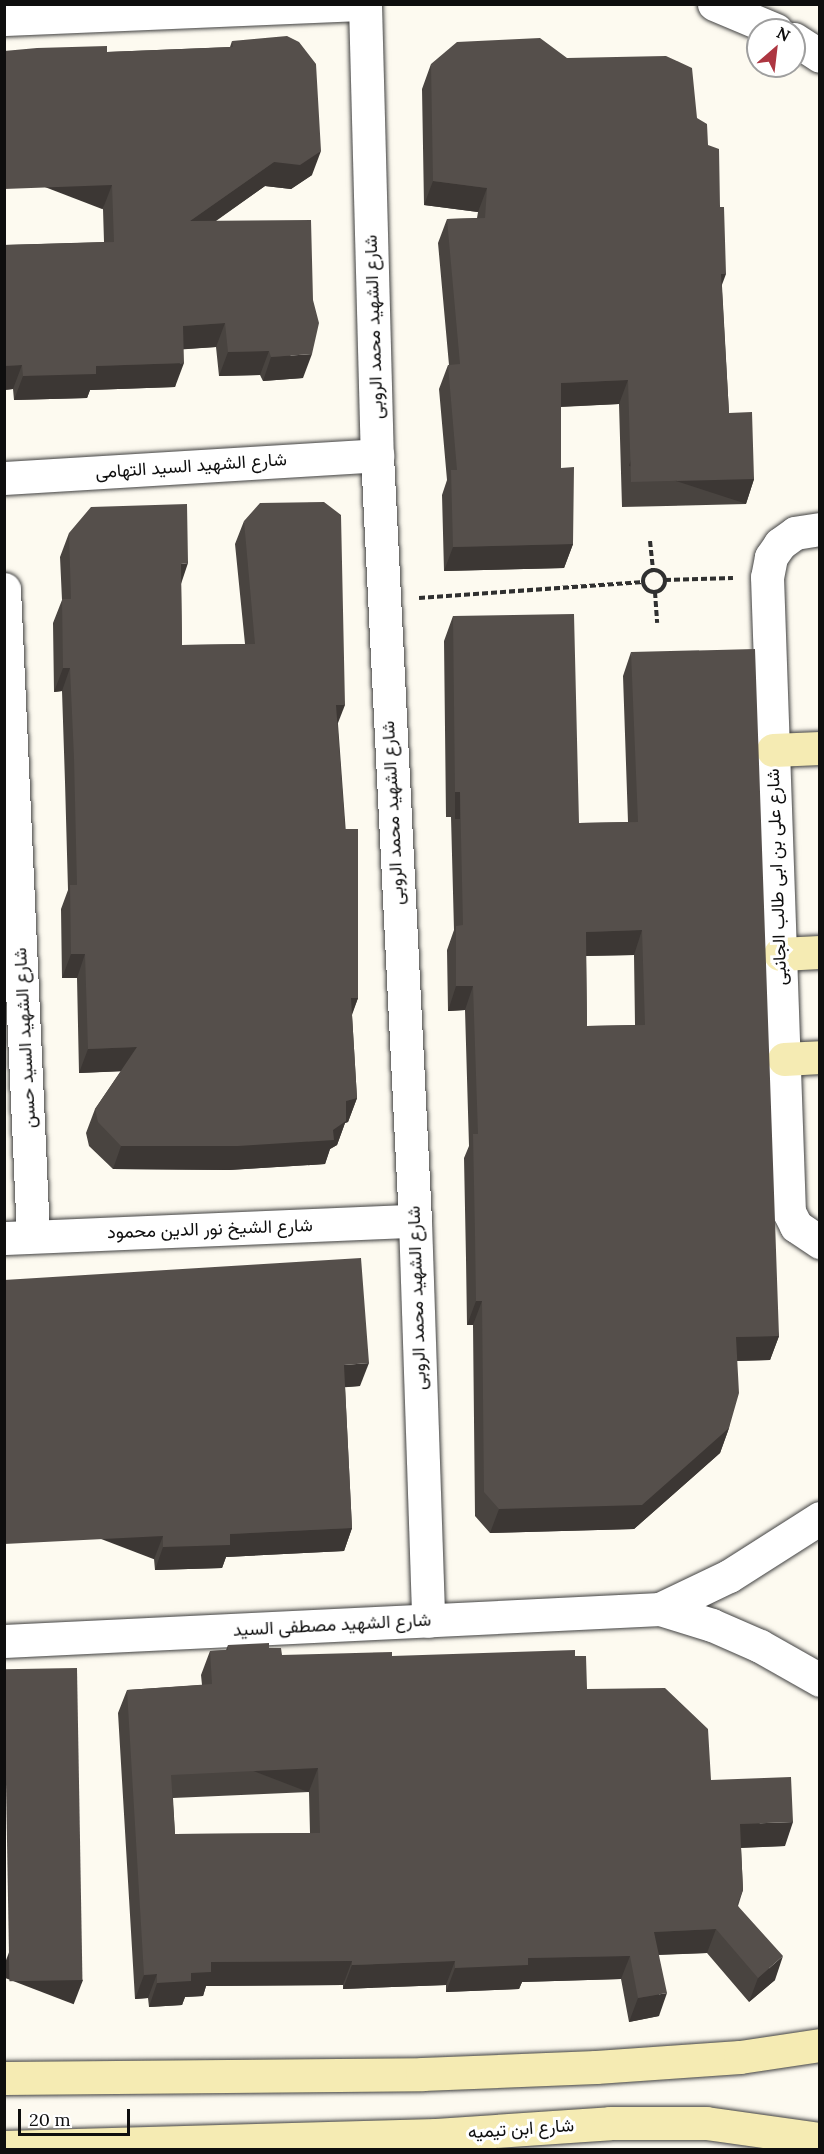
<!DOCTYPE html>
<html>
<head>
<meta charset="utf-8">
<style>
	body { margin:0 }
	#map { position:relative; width:824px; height:2154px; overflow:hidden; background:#fdfaf0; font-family:Lora,Vazirmatn,serif }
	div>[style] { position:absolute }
	.path>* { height:4px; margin-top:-2px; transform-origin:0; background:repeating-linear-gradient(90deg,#303030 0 6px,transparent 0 9px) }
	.path>.ring { margin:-2px; padding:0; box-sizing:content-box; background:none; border:4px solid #303030; border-radius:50% }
	.roads { filter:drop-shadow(0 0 2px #414141) drop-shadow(0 0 2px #414141) }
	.street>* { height:33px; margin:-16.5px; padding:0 16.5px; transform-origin:16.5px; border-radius:16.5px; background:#fff }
	.secondary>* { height:33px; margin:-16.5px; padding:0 16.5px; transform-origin:16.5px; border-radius:16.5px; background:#f5ebb3 }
	.wall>* { inset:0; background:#494440 }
	.shaded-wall>* { inset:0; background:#3c3734; transform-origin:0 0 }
	.building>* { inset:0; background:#554f4b; transform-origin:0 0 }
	span { translate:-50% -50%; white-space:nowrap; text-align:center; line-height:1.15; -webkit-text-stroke:6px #fff; paint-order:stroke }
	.street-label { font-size:18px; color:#0e0e0e }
	.frame { position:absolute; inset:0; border:6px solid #0e0e0e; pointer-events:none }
	.north { position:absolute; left:746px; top:18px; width:60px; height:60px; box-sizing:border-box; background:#fff; border:2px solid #9f9f9f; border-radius:50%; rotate:28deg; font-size:16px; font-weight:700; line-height:24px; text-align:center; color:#0e0e0e }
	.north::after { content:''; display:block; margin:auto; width:21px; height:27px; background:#ad3641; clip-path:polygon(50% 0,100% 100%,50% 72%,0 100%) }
	.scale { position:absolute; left:18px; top:2109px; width:112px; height:27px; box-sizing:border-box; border:3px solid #0e0e0e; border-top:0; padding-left:8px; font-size:18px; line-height:21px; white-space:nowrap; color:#0e0e0e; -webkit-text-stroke:4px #fff; paint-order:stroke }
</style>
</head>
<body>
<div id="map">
	<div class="path">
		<div style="left:650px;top:541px;width:29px;rotate:84deg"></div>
		<div class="ring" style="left:643px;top:570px;width:18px;height:18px"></div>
		<div style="left:665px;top:580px;width:68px;rotate:-1.7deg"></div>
		<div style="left:655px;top:592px;width:31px;rotate:86deg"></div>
		<div style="left:419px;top:598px;width:225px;rotate:-4.1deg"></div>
	</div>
	<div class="roads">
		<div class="street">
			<div style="left:365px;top:4px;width:451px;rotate:88.5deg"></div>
			<div style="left:377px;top:455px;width:767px;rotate:87.16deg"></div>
			<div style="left:415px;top:1221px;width:400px;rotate:88.1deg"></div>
			<div style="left:714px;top:4px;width:67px;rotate:22.8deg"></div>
			<div style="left:4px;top:19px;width:352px;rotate:-2.4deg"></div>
			<div style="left:794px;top:39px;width:31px;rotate:33deg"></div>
			<div style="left:4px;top:478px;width:374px;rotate:-3.5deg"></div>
			<div style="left:820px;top:529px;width:25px;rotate:171deg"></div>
			<div style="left:795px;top:533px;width:19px;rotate:144deg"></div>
			<div style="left:780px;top:544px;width:16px;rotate:125deg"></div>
			<div style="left:771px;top:557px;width:20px;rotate:101deg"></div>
			<div style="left:767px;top:577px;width:635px;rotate:88.02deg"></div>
			<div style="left:789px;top:1212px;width:16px;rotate:63deg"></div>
			<div style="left:796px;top:1226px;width:29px;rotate:34deg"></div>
			<div style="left:4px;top:589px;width:648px;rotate:87.43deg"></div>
			<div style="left:4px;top:1238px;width:411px;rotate:-2.4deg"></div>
			<div style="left:660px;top:1609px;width:76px;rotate:-25.6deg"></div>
			<div style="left:729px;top:1576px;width:108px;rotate:-32.5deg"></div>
			<div style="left:4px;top:1641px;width:657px;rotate:-2.79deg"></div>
			<div style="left:660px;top:1609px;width:54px;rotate:17.1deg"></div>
			<div style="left:712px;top:1625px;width:52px;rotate:23.6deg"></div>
			<div style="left:760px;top:1646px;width:69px;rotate:29.5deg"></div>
		</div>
		<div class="secondary">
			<div style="left:773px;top:750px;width:47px;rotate:-2.4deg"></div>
			<div style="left:780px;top:954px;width:40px;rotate:-2.9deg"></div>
			<div style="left:784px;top:1059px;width:36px;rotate:-3deg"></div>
			<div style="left:4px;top:2078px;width:418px;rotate:-0.5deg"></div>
			<div style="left:422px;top:2074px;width:174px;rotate:-2.3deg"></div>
			<div style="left:596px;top:2067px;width:144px;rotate:-4deg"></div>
			<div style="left:740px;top:2057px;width:81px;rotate:-8.5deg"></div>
			<div style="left:4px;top:2147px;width:432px;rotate:-1.6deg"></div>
			<div style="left:436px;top:2135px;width:174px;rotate:-3.9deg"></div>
			<div style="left:610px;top:2123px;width:96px"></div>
			<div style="left:706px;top:2123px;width:115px;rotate:8deg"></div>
		</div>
	</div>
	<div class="wall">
		<div style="clip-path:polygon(232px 41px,312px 175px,291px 189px,265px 186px,216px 221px,303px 378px,263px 381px,260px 375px,219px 376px,216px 347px,183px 349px,175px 387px,90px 390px,87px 398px,14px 400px,13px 389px,4px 390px,4px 245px,104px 242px,103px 209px,107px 52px,230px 47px)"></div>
		<div style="clip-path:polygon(567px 58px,697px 118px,722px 286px,729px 413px,754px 479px,746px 504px,622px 507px,619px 404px,561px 407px,561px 468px,573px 544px,564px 568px,444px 571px,442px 495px,447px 480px,439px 389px,448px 365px,449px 365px,438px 243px,447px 219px,477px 218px,478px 212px,424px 205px,422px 89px,431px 64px)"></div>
		<div style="clip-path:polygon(244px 521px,338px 724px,358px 998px,352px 1015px,357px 1098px,348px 1122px,345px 1123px,337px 1145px,330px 1149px,325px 1164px,229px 1170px,113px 1169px,89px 1146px,86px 1133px,95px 1109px,121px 1071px,79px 1073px,77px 978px,62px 978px,61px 909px,68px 890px,65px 782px,62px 691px,54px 692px,53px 623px,62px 600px,60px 557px,69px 533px,181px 583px,182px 645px,245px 644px,235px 544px)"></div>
		<div style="clip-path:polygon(evenodd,453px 616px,579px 823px,628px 822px,623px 676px,631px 652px,779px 1336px,770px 1360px,737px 1361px,729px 1428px,720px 1453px,634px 1529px,490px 1533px,475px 1516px,473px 1325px,467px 1325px,466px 1259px,464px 1158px,469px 1146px,465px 1010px,448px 1011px,447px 950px,454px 930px,451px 817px,446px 817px,444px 641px,453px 616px,634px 955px,635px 1025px,587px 1026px,586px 956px,634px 955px)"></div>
		<div style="clip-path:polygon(4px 1280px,360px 1386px,345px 1387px,352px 1528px,344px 1551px,226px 1557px,222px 1568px,155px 1570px,154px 1559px)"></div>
		<div style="clip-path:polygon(evenodd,228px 1645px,269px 1648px,282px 1655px,392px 1656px,575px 1656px,587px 1689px,711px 1780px,785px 1846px,741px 1848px,743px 1890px,738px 1906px,775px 1980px,749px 2002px,707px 1953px,659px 1955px,659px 2016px,629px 2022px,621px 1979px,522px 1982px,519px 1989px,446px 1992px,446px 1985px,343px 1989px,343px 1985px,206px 1986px,203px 1996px,185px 1997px,182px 2005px,149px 2007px,148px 1998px,135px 1999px,118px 1713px,127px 1690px,202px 1685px,201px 1675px,210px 1651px,226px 1650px,228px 1645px,309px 1792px,310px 1833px,175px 1834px,173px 1798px,309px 1792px)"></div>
	</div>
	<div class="shaded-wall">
		<div style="clip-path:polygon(321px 151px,312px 175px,291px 189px,265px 186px,181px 245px,190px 221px,274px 162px)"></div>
		<div style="clip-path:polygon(433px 181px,487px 188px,478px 212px,424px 205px)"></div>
		<div style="left:112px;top:185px;width:26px;height:108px;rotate:111deg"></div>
		<div style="clip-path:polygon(721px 274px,726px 274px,717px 298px)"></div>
		<div style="clip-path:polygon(225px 323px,216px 347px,174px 350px,183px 326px)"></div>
		<div style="clip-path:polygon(269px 351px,260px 375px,219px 376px,228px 352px)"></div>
		<div style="clip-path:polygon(312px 354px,303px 378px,263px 381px,271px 357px)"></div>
		<div style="clip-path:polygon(184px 363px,175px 387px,90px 390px,87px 398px,14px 400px,23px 376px,96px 366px)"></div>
		<div style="clip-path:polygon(22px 365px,13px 389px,4px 390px,4px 366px)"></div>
		<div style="clip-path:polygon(628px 380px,619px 404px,552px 407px,561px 383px)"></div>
		<div style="left:754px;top:479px;width:26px;height:123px;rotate:108deg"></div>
		<div style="clip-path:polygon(573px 544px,564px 568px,444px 571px,453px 547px)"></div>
		<div style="clip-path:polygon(188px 563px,180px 587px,181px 564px)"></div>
		<div style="clip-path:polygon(63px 668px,70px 668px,62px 691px,54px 692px)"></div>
		<div style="clip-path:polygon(336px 705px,345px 705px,336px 728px)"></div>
		<div style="left:455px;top:792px;width:5px;height:27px"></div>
		<div style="clip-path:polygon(642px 930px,634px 955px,577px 956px,586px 932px)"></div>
		<div style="clip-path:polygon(71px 954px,85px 954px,77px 978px,62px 978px)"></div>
		<div style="clip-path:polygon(456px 986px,473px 986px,465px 1010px,448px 1011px)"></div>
		<div style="clip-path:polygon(351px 998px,358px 998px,349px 1021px)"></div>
		<div style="clip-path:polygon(137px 1047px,128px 1071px,79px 1073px,88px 1049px)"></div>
		<div style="clip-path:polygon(357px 1098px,348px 1122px,345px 1123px,337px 1145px,330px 1149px,325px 1164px,229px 1170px,113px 1169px,121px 1146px,333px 1130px,346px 1101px)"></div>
		<div style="clip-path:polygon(476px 1301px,482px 1301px,473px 1325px,467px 1325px)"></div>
		<div style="clip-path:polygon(779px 1336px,770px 1360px,727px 1361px,736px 1337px)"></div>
		<div style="clip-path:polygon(369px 1363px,360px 1386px,336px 1388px,344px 1365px)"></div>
		<div style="clip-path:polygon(729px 1428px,720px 1453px,634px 1529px,490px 1533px,499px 1509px)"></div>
		<div style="clip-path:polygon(352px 1528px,344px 1551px,226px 1557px,222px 1568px,155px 1570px,163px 1547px,230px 1534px)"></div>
		<div style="left:163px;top:1536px;width:25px;height:159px;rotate:111deg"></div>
		<div style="left:318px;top:1768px;width:26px;height:147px;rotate:111deg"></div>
		<div style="clip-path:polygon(793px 1822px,785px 1846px,731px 1848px,740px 1824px)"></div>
		<div style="clip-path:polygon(716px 1929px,707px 1953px,645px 1955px,654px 1932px)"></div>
		<div style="clip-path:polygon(630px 1956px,621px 1979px,522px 1982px,519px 1989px,446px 1992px,455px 1968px,528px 1958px)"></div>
		<div style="clip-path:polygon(783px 1956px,775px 1980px,749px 2002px,758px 1978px)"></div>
		<div style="clip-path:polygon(352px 1961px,343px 1985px,206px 1986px,203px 1996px,185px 1997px,182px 2005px,149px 2007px,157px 1983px,191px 1973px,211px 1962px)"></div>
		<div style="clip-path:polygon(455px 1961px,446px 1985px,343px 1989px,352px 1965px)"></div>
		<div style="clip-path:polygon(157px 1974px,148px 1998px,135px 1999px,144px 1975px)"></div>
		<div style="left:83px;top:1980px;width:26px;height:79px;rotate:111deg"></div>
		<div style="clip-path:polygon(667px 1993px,659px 2016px,629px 2022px,638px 1998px)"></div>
	</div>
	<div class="building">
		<div style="clip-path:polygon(287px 36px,299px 42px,316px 64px,321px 151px,300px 165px,274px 162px,190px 221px,311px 220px,313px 300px,319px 323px,312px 354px,271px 357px,269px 351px,228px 352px,225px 323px,183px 326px,184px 363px,96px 366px,96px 374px,23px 376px,22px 365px,4px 366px,4px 245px,114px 242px,112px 185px,4px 189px,4px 51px,37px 48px,107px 46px,107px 52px,233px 47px,232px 41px)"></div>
		<div style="clip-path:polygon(540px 38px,567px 58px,666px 56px,692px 68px,697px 118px,707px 124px,708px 145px,719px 149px,720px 207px,724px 207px,726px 274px,721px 274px,729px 413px,752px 412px,754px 479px,631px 482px,628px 380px,561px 383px,561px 468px,574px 467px,573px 544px,453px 547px,451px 470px,457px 470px,448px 365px,460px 364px,447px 219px,485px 218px,487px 188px,433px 181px,431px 64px,457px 42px)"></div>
		<div style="clip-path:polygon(324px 502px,341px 515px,345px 705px,336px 705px,345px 829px,358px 829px,358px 998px,351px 998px,357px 1098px,346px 1101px,346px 1121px,333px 1130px,334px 1140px,238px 1146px,121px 1146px,98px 1122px,95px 1109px,137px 1047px,88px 1049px,85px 954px,71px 954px,70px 885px,77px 885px,74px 758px,70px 668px,63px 668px,62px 599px,71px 599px,69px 533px,91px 507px,187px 504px,188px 563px,181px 564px,182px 645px,255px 644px,244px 521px,260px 503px)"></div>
		<div style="clip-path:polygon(evenodd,574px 614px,579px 823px,638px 822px,631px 652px,755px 649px,779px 1336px,736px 1337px,739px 1393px,729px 1428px,642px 1505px,499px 1509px,484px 1492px,482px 1301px,476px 1301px,475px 1234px,473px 1134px,478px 1134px,473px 986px,456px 986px,456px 926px,463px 925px,460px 792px,455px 792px,453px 616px,574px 614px,642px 930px,645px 1025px,587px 1026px,586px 932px,642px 930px)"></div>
		<div style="clip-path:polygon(361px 1258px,369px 1363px,344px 1365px,352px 1528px,230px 1534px,230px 1545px,163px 1547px,163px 1536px,4px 1544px,4px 1280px)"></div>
		<div style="clip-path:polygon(evenodd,269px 1643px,269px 1648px,281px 1648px,282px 1655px,392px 1652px,392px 1656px,575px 1650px,575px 1656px,586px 1656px,587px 1689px,665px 1688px,708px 1729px,711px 1780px,791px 1777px,793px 1822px,740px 1824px,743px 1890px,737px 1905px,783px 1956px,758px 1978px,716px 1929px,654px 1932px,667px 1993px,638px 1998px,630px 1956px,528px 1958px,528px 1965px,455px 1968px,455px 1961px,352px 1965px,352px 1961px,211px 1962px,211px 1972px,191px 1973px,191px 1981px,157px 1983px,157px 1974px,144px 1975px,127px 1690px,212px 1684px,210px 1651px,228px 1650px,228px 1645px,269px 1643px,318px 1768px,320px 1833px,175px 1834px,171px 1775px,318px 1768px)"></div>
		<div style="left:77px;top:1668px;width:312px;height:73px;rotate:89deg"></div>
	</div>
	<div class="street-label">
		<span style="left:374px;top:327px;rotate:-92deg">شارع الشهيد محمد الروبى</span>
		<span style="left:191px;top:466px;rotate:-4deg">شارع الشهيد السيد التهامى</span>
		<span style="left:393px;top:813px;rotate:-93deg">شارع الشهيد محمد الروبى</span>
		<span style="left:777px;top:877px;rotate:-92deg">شارع على بن ابى طالب الجانبى</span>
		<span style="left:25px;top:1038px;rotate:-93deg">شارع الشهيد السيد حسن</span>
		<span style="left:210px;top:1229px;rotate:-2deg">شارع الشيخ نور الدين محمود</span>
		<span style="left:417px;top:1298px;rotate:-92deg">شارع الشهيد محمد الروبى</span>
		<span style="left:332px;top:1625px;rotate:-3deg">شارع الشهيد مصطفى السيد</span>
		<span style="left:521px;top:2129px;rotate:-4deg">شارع ابن تيميه</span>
	</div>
	<div class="frame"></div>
	<div class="north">N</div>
	<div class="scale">20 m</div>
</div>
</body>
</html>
